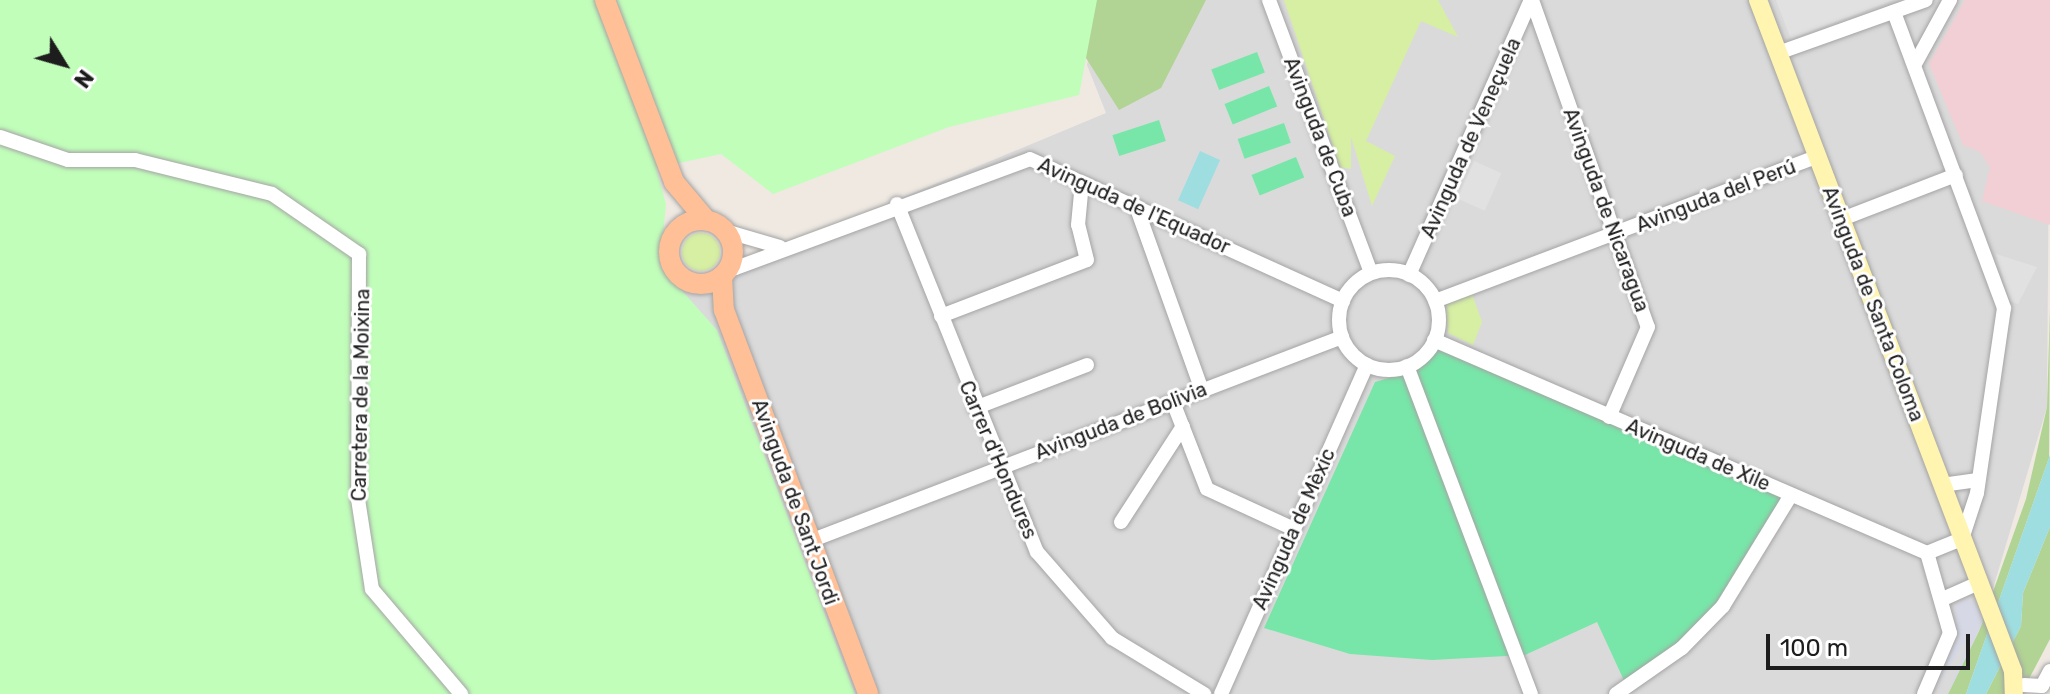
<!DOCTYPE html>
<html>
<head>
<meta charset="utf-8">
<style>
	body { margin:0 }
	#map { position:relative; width:2050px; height:694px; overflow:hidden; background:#efe9e2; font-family:Rubik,sans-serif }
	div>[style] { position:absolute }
	.residential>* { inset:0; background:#dbdada }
	.commercial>* { inset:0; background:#f2cfd4 }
	.grass>* { inset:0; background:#d6efa3 }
	.round { border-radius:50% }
	.forest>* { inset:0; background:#b1d393 }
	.park>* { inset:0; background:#c1feba }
	.pitch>* { inset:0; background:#78e6a8; transform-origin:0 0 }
	.parking>* { inset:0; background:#e1e1e1; transform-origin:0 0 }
	.plaza>* { inset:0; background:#d6d9e5 }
	.water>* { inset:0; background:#9edee1; transform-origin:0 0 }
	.roads { filter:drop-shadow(0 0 2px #a4a4a4) drop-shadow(0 0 2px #a4a4a4) }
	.minor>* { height:14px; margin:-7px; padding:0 7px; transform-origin:7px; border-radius:7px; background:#fff }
	.minor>.ring { margin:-7px; padding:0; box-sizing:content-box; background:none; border:14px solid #fff; border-radius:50% }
	.secondary>* { height:18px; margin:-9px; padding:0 9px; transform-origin:9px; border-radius:9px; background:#fff5b1 }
	.primary>* { height:20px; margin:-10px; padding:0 10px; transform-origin:10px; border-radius:10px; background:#ffc098 }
	.primary>.ring { margin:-10px; padding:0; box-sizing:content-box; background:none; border:20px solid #ffc098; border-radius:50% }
	span { translate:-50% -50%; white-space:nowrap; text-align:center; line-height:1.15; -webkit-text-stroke:6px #fff; paint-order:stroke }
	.street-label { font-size:20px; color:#1d1d1d }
	.north { position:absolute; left:24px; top:24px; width:80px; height:80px; -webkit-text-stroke:6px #fff; paint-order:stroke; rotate:127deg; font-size:22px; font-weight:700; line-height:32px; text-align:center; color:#1d1d1d }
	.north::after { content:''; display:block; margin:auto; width:28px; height:36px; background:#1d1d1d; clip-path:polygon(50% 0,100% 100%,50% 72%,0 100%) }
	.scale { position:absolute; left:1766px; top:634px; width:204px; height:36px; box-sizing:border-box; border:4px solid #1d1d1d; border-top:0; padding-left:10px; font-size:24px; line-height:28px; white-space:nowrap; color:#1d1d1d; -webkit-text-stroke:6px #fff; paint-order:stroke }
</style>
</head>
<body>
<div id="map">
	<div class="residential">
		<div style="clip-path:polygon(1100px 0,2050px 0,2047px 407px,1983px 622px,1948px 694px,825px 694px,673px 293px,1106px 113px,1087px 65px)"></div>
	</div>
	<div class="commercial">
		<div style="clip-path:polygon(1965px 0,2050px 0,2050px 225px,1982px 201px,1990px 167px,1980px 152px,1963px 145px,1929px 64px)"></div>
	</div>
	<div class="grass">
		<div style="clip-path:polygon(1284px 0,1438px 0,1458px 37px,1421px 21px,1366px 141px,1395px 156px,1372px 206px,1351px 137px,1351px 169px,1340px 167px)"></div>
		<div class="round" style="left:682px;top:233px;width:38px;height:38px"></div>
		<div style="clip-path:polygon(1472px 294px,1482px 322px,1473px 345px,1448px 333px,1446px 305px)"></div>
	</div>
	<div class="forest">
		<div style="clip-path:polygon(997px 0,1206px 0,1161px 88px,1119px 110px,1079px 47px)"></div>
		<div style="clip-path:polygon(2050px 308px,2049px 458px,1966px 694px,1948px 694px,1979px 631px,2026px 499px,2047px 407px)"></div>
		<div style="clip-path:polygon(2050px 527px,2050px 639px,2021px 694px,1986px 694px,2021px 626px,2023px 593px)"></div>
	</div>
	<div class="park">
		<div style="clip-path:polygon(0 0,1097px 0,1079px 95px,949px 127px,773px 194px,721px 154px,656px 168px,666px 204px,660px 266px,717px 330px,855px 694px,0 694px)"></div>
	</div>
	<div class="pitch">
		<div style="left:1257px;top:52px;width:22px;height:49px;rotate:69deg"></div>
		<div style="left:1269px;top:86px;width:22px;height:48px;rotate:68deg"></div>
		<div style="left:1159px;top:120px;width:22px;height:49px;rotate:72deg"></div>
		<div style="left:1284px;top:123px;width:21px;height:49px;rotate:71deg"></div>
		<div style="left:1296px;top:157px;width:22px;height:48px;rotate:68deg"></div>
		<div style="clip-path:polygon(1437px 348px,1784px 498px,1733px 594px,1627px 687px,1597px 622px,1525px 655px,1432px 660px,1350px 654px,1264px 628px,1375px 382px,1403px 374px)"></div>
	</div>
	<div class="parking">
		<div style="clip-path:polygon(1776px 0,1893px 0,1791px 39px)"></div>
		<div style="left:1474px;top:161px;width:30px;height:41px;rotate:24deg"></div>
		<div style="clip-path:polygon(1996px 254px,2037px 267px,2018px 304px,2010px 301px)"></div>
	</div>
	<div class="plaza">
		<div style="clip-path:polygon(1963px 599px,1974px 601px,1983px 622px,1948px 694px,1968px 639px,1931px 694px,1956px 640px,1955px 607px)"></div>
	</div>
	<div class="water">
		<div style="left:1200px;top:151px;width:22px;height:54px;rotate:24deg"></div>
		<div style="clip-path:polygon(2050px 455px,2050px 527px,2023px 593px,2021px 626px,1986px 694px,1966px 694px)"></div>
	</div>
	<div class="roads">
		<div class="minor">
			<div style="left:1269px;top:0;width:291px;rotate:69.5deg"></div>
			<div style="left:1532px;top:0;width:347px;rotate:70.5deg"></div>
			<div style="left:1648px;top:327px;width:98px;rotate:113.4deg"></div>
			<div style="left:1778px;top:53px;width:157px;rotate:-19.7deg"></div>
			<div style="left:1915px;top:64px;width:73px;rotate:-61.3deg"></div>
			<div style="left:0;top:137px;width:72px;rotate:18.7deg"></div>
			<div style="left:68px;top:160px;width:67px"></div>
			<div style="left:135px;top:160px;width:141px;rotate:13.9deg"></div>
			<div style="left:272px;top:194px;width:106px;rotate:34.6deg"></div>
			<div style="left:359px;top:254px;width:245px;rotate:90.2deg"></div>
			<div style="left:358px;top:499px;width:91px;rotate:81.2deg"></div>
			<div style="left:372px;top:589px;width:138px;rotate:49.7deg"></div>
			<div style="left:897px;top:204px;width:375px;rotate:68.1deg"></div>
			<div style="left:1037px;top:552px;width:114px;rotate:48.9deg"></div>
			<div style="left:1112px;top:638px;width:108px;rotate:31.3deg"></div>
			<div style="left:1136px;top:206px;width:195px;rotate:70.3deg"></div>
			<div style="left:1842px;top:219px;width:122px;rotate:-21.1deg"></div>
			<div style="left:725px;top:231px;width:57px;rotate:16.2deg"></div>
			<div class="ring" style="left:1339px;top:270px;width:86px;height:86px"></div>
			<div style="left:725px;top:272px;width:325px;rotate:-20.3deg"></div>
			<div style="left:1030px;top:159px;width:344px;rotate:24.4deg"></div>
			<div style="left:1409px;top:275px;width:301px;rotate:-66.1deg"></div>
			<div style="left:1435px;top:301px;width:408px;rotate:-20.7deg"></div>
			<div style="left:941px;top:316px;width:156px;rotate:-21deg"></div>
			<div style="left:1087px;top:260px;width:36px;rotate:-104deg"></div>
			<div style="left:1078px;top:225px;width:42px;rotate:-84.6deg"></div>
			<div style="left:1434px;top:340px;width:537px;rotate:23.37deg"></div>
			<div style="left:1927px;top:553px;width:38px;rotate:-22deg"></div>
			<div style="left:1962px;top:539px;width:48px;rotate:-71.9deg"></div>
			<div style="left:1977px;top:493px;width:187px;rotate:-81.7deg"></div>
			<div style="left:2004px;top:308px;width:316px;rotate:-110.4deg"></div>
			<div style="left:1407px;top:366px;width:351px;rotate:69.3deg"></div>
			<div style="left:1173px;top:402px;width:93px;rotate:68.7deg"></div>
			<div style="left:1207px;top:489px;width:96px;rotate:24.7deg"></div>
			<div style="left:975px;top:408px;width:120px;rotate:-21deg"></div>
			<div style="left:1942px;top:485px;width:36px;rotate:-8deg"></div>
			<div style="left:1121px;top:522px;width:114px;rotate:-57.1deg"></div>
			<div style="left:810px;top:541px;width:570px;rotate:-20.98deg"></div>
			<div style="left:1945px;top:598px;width:37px;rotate:-24deg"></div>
			<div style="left:2024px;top:685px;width:18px;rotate:3deg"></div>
			<div style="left:2042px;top:686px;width:17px;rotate:-62deg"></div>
			<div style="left:1221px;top:694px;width:360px;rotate:-66.1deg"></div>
			<div style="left:1616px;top:694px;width:80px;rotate:-34.9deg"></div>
			<div style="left:1682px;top:648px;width:59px;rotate:-45.7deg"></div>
			<div style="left:1723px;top:606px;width:130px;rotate:-58.5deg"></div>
			<div style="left:1924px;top:694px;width:66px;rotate:-66.9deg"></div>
			<div style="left:1950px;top:633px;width:83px;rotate:-106deg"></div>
		</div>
		<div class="secondary">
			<div style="left:1758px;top:0;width:718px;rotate:69.19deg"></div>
			<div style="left:2013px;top:671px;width:23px;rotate:88deg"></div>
		</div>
		<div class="primary">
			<div style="left:605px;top:0;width:195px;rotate:69.2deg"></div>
			<div style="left:674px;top:182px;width:50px;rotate:49.9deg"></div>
			<div class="ring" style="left:669px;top:220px;width:44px;height:44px"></div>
			<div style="left:722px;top:276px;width:34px;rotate:87deg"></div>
			<div style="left:724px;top:310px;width:410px;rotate:69.4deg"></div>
		</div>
	</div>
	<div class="street-label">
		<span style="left:1320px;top:137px;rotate:69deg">Avinguda de Cuba</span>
		<span style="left:1471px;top:138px;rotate:-66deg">Avinguda de Veneçuela</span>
		<span style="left:1716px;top:196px;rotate:-21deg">Avinguda del Perú</span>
		<span style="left:1134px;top:206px;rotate:24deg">Avinguda de l'Equador</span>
		<span style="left:1606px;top:210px;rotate:70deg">Avinguda de Nicaragua</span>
		<span style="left:1873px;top:304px;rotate:69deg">Avinguda de Santa Coloma</span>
		<span style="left:361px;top:395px;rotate:-89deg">Carretera de la Moixina</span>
		<span style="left:1121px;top:421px;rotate:-21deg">Avinguda de Bolivia</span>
		<span style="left:1698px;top:455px;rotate:23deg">Avinguda de Xile</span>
		<span style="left:998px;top:460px;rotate:67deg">Carrer d'Hondures</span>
		<span style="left:795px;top:502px;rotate:70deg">Avinguda de Sant Jordi</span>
		<span style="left:1294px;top:529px;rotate:-66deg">Avinguda de Mèxic</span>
	</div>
	<div class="north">N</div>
	<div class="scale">100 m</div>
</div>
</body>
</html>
